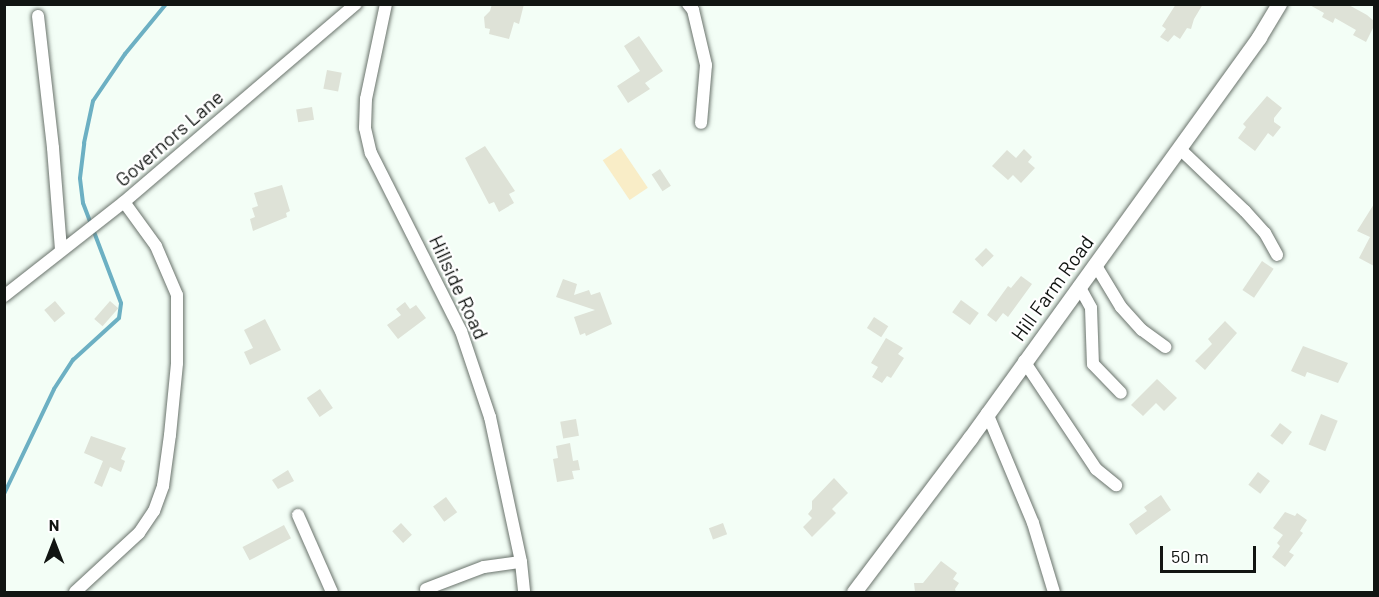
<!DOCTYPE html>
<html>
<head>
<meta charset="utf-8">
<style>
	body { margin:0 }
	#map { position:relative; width:1379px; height:597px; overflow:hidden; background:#f3fef6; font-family:Barlow,sans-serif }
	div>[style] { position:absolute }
	.green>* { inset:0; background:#f9edc7; transform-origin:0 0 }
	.stream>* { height:4px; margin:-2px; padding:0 2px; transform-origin:2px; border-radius:2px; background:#6cb0c3 }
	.building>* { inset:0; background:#dee2d7; transform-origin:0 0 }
	.roads { filter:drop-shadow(0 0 2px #6a736c) drop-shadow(0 0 2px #6a736c) }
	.minor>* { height:12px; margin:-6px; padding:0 6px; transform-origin:6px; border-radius:6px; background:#fff }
	.major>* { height:15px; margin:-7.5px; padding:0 7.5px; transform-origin:7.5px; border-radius:7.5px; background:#fff }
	span { translate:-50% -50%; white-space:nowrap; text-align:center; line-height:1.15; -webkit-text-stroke:4.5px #fff; paint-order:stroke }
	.street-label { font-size:20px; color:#111512 }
	.frame { position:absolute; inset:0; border:6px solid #111512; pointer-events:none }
	.north { position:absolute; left:24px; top:513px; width:60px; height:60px; -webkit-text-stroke:4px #fff; paint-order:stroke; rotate:0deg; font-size:16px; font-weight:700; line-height:24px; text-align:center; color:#111512 }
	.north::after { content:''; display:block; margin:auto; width:21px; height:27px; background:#111512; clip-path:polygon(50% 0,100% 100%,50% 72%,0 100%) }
	.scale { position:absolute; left:1160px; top:546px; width:96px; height:27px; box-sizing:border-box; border:3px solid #111512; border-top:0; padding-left:8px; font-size:18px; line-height:21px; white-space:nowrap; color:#111512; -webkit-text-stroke:4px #fff; paint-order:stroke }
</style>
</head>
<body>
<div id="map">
	<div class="green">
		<div style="left:621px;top:148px;width:48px;height:22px;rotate:56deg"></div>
	</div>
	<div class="stream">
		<div style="left:4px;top:494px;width:116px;rotate:-64.5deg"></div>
		<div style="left:54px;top:389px;width:35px;rotate:-57deg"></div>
		<div style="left:73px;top:360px;width:62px;rotate:-42.4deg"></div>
		<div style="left:119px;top:318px;width:15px;rotate:-82deg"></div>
		<div style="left:121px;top:303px;width:107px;rotate:-110.8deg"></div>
		<div style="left:83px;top:203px;width:25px;rotate:-97deg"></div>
		<div style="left:80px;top:178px;width:35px;rotate:-83deg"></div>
		<div style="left:84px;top:143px;width:43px;rotate:-77.9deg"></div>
		<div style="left:93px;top:101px;width:57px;rotate:-55.8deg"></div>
		<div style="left:125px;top:54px;width:65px;rotate:-50.6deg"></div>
	</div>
	<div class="building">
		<div style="clip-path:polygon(492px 4px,524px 4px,519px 24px,514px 22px,509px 39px,489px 34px,490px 29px,485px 28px,484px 17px,490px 11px)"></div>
		<div style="clip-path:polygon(1176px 4px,1203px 4px,1194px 19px,1191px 29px,1187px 28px,1180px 39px,1174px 35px,1168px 42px,1160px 37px,1166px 29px,1162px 26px)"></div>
		<div style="clip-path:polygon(1308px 4px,1347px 4px,1367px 15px,1374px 21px,1374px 26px,1366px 42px,1353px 35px,1356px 30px,1335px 18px,1333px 23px,1322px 17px,1324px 13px)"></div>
		<div style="clip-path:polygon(639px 36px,663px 71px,645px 83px,650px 89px,628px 103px,617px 86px,640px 71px,624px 46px)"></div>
		<div style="left:327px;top:70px;width:15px;height:19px;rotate:11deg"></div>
		<div style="clip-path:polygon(1267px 96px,1282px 108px,1274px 118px,1274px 122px,1281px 127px,1273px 137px,1268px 133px,1255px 151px,1238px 138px,1246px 127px,1243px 124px)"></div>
		<div style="left:312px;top:107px;width:13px;height:16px;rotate:81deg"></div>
		<div style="clip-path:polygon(485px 146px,515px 191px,509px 194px,514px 203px,499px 212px,494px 202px,489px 204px,465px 158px)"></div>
		<div style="clip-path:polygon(1024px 149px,1032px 157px,1028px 162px,1035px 168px,1021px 183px,1013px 175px,1008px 180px,992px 166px,1007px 150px,1016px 158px)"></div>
		<div style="left:660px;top:169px;width:20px;height:10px;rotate:57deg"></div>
		<div style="clip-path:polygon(282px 185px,290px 211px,286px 213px,287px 217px,253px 231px,250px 219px,255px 217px,252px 208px,258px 206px,254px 193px)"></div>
		<div style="clip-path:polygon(1374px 204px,1374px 266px,1359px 258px,1370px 237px,1357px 231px)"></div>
		<div style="left:986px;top:248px;width:11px;height:16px;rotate:45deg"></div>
		<div style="left:1262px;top:261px;width:14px;height:35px;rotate:34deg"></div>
		<div style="clip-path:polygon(1021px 276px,1032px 284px,1008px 317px,1003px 313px,996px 322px,987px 315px,1008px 286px,1011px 288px)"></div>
		<div style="clip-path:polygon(563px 279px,577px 284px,574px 295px,589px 290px,591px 295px,600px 292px,612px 324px,586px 336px,585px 333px,580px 335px,574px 317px,595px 310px,556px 297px)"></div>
		<div style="left:961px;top:300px;width:22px;height:15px;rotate:36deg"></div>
		<div style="left:55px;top:301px;width:16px;height:14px;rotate:50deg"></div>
		<div style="left:110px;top:301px;width:11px;height:24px;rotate:41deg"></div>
		<div style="clip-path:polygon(405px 302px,410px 309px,416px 305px,426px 318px,398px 339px,387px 325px,401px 315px,396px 309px)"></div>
		<div style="left:874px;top:317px;width:17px;height:13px;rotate:33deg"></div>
		<div style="clip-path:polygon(265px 319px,281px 350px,250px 365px,244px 352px,253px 348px,244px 330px)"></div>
		<div style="clip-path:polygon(1225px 321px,1237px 333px,1205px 370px,1195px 361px,1212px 344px,1208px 339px)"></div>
		<div style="clip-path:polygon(886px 338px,903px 348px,898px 354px,904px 358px,891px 378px,887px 376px,882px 383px,872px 377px,878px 367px,871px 363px)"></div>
		<div style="clip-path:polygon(1303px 346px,1348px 363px,1338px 383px,1307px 372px,1305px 377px,1291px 371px)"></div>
		<div style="clip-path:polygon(1157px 379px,1177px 398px,1164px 411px,1156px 403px,1143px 416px,1131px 405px)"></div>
		<div style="left:320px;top:389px;width:23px;height:16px;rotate:56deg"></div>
		<div style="left:1321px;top:414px;width:18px;height:33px;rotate:22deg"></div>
		<div style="left:576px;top:419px;width:17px;height:16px;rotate:80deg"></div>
		<div style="left:1280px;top:423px;width:15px;height:16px;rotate:37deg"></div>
		<div style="clip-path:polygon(91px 436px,126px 448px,121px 459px,125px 461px,121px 472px,110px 467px,102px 487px,94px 483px,103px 461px,84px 453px)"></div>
		<div style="clip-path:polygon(570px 443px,573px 461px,578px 460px,580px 470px,572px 471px,574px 479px,557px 482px,553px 459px,558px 458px,556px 446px)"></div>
		<div style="clip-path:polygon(288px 470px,294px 481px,278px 489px,272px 480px)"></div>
		<div style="left:1258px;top:472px;width:15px;height:16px;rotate:37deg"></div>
		<div style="clip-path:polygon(834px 478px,848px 493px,832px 509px,836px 513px,812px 537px,803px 527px,812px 518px,808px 514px,812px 509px,812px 501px)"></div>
		<div style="clip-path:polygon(1161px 495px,1171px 510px,1136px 535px,1129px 524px,1147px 511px,1144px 507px)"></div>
		<div style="left:446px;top:497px;width:19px;height:16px;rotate:54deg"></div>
		<div style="clip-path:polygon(1285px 512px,1295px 516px,1297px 513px,1307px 520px,1300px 531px,1303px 533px,1289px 552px,1294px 555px,1285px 567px,1272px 557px,1280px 546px,1277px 543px,1283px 535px,1273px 528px)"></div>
		<div style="left:401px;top:523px;width:16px;height:12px;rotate:47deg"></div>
		<div style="left:723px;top:523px;width:12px;height:15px;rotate:70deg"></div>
		<div style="left:284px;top:525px;width:15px;height:47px;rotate:62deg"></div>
		<div style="clip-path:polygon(941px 561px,957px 573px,953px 579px,959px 583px,955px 589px,956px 592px,915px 592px,914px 583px,923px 583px)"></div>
	</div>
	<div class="roads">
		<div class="minor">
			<div style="left:386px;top:4px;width:97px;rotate:101.9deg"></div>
			<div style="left:366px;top:99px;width:29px;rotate:92deg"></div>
			<div style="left:365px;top:128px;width:26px;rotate:77deg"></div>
			<div style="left:371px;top:153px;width:199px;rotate:63.2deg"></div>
			<div style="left:461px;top:331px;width:91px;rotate:71.4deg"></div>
			<div style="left:490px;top:417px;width:148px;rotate:77.9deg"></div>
			<div style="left:521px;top:562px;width:30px;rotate:84deg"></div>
			<div style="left:688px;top:4px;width:8px;rotate:50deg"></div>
			<div style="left:693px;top:10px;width:57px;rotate:76.7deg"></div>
			<div style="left:706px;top:65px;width:58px;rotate:94.9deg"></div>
			<div style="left:38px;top:16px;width:133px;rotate:83.5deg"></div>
			<div style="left:53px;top:148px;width:102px;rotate:85.5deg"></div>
			<div style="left:1179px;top:148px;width:91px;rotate:43.7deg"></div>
			<div style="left:1245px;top:211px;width:30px;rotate:48deg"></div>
			<div style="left:1265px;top:233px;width:25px;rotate:61deg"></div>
			<div style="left:1095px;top:264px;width:50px;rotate:58.8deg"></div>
			<div style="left:1121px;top:307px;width:31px;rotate:48deg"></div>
			<div style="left:1142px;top:330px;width:29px;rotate:36deg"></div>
			<div style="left:1079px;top:286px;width:25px;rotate:61deg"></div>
			<div style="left:1091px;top:308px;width:56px;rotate:88deg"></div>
			<div style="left:1093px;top:364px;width:40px;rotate:46deg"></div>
			<div style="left:4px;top:296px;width:152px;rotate:-38.1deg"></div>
			<div style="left:124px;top:202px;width:305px;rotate:-40.5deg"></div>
			<div style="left:1024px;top:361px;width:130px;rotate:56.3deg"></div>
			<div style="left:1096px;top:469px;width:26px;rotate:39deg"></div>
			<div style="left:987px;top:413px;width:119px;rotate:67.3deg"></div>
			<div style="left:1033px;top:523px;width:72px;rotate:73.1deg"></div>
			<div style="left:298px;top:515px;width:84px;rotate:66.2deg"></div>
			<div style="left:426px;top:589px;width:62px;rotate:-20.8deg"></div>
			<div style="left:484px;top:567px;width:37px;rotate:-8deg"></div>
			<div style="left:75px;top:592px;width:87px;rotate:-42.7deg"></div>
			<div style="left:139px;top:533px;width:27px;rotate:-56deg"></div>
			<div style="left:154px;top:511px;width:27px;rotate:-70deg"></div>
			<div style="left:163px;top:486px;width:51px;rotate:-82.2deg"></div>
			<div style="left:170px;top:435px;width:72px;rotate:-84.4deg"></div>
			<div style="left:177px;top:363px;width:68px;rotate:-90deg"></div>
			<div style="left:177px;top:295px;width:53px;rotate:-113.2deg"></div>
			<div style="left:156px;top:246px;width:54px;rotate:-126deg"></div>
		</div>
		<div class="major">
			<div style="left:854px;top:592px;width:193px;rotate:-53deg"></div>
			<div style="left:970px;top:438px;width:494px;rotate:-54.2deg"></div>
			<div style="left:1259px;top:37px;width:39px;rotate:-59deg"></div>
		</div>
	</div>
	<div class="street-label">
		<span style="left:169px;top:138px;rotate:-41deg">Governors Lane</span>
		<span style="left:459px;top:287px;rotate:65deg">Hillside Road</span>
		<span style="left:1052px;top:288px;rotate:-54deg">Hill Farm Road</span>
	</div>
	<div class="frame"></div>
	<div class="north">N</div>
	<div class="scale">50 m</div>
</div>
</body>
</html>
